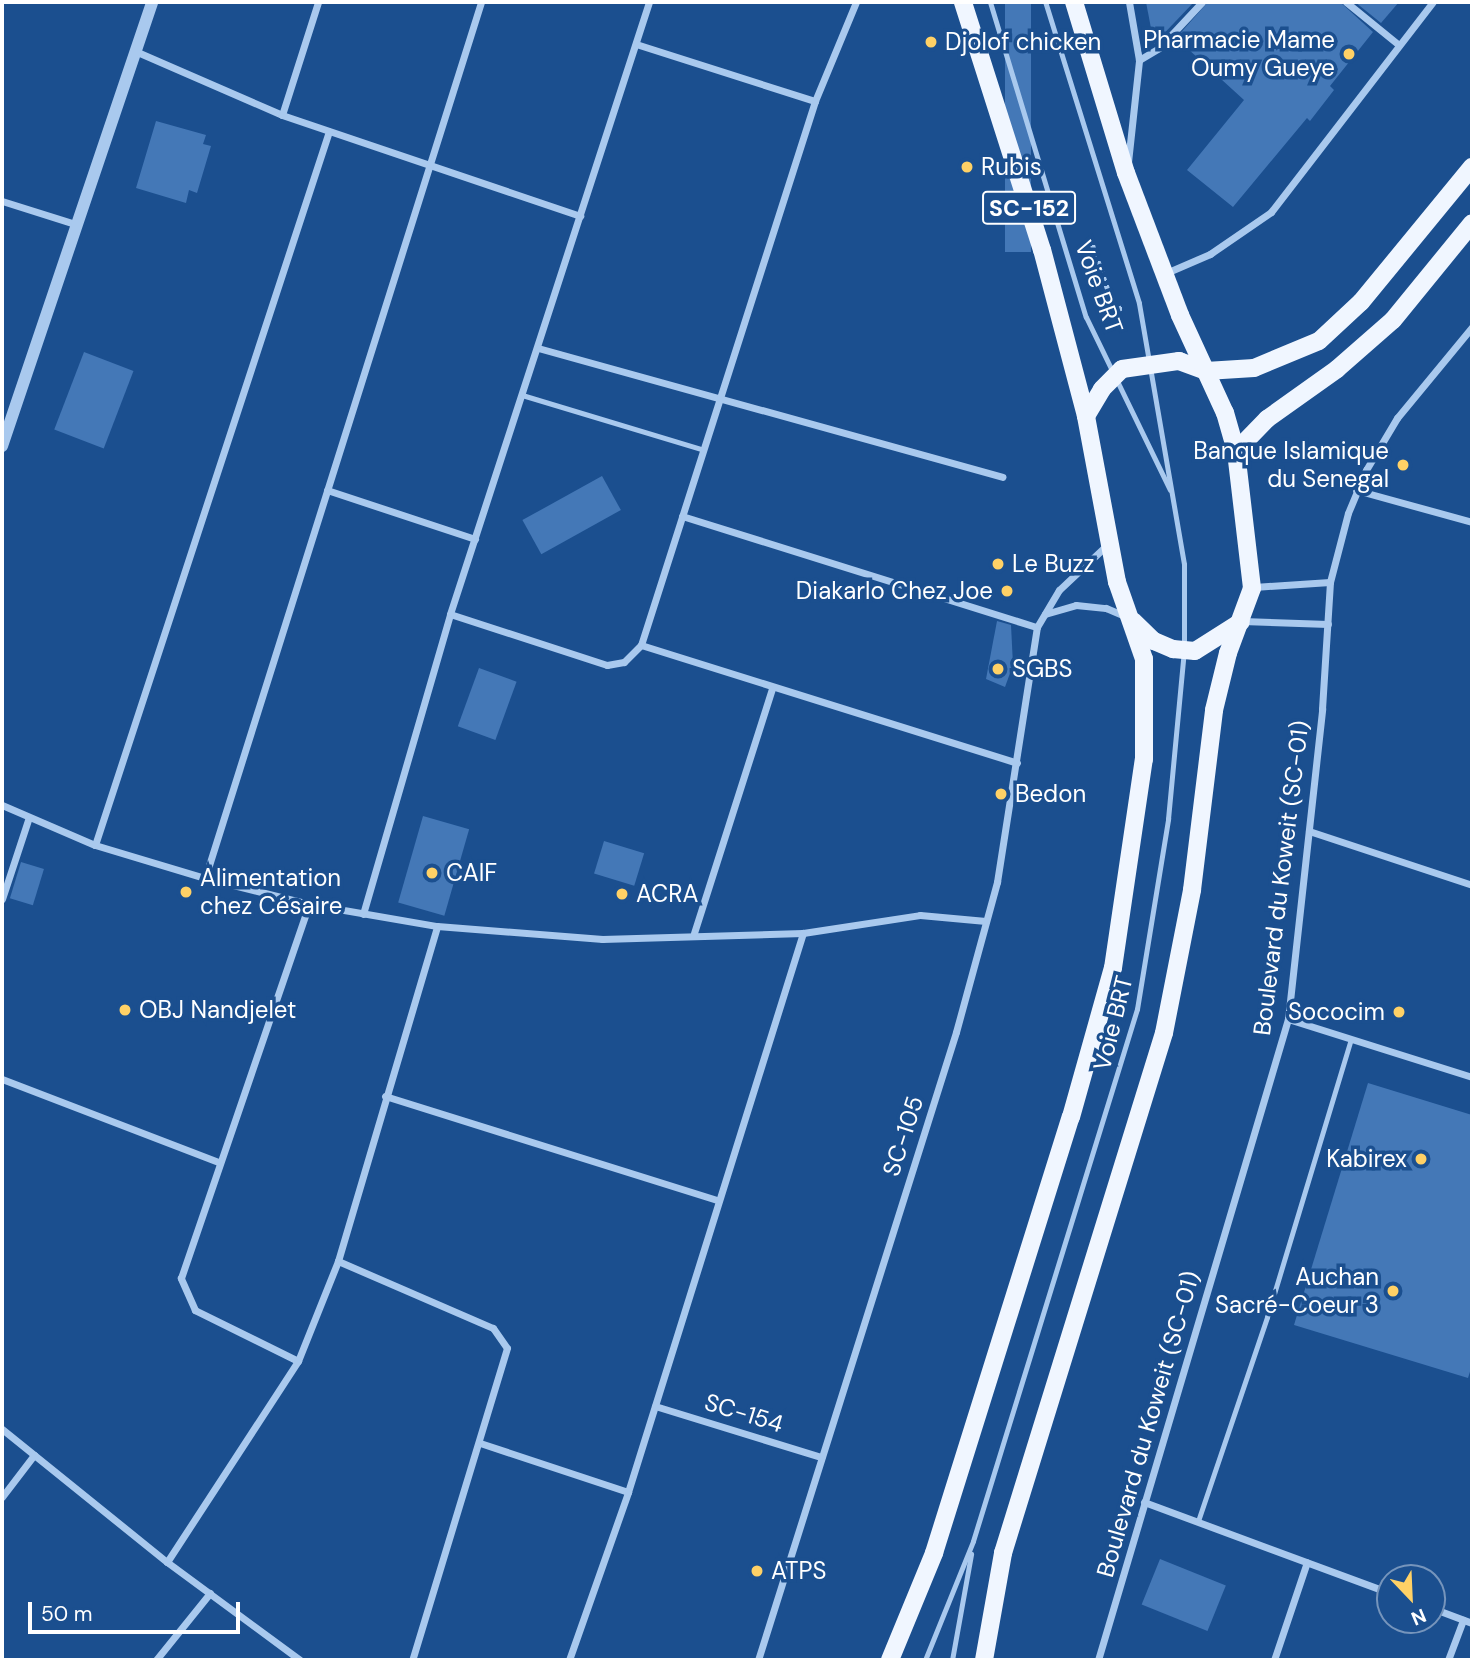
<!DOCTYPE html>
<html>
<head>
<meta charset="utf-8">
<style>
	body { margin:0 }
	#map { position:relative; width:1474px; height:1662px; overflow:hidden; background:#1b4f8f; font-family:"DM Sans",sans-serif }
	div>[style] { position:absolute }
	.building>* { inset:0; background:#4478b7; transform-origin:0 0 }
	.path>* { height:4.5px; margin-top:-2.25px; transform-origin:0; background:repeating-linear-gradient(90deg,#a9c9ee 0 3.5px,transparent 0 8.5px) }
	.service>* { height:5px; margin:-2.5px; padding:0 2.5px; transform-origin:2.5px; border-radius:2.5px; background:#a9c9ee }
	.minor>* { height:7px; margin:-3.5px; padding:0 3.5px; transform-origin:3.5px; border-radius:3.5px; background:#a9c9ee }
	.tertiary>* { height:12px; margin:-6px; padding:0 6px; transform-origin:6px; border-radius:6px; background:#a9c9ee }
	.primary>* { height:18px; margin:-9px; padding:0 9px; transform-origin:9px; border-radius:9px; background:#f0f6ff }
	.dots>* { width:19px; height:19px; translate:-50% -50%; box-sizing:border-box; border:4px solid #1b4f8f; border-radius:50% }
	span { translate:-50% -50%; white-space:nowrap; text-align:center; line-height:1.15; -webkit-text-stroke:7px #1b4f8f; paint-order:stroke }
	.shield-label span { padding:2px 5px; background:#1b4f8f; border:2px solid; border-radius:5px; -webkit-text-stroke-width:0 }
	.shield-label { font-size:23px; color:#fff; font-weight:700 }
	.poi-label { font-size:24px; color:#fff }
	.right { translate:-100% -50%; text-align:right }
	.left { translate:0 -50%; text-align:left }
	.street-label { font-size:24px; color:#fff }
	.frame { position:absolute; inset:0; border:4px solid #fff; pointer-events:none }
	.north { position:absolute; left:1376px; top:1564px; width:70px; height:70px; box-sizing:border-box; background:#1b4f8f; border:2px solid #7695bc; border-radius:50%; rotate:157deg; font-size:19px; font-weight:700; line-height:28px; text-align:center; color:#fff }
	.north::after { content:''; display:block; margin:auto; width:24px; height:32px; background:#ffd166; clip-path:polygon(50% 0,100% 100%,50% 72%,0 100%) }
	.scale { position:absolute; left:28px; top:1602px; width:212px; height:32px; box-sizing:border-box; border:4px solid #fff; border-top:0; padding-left:9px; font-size:21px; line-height:24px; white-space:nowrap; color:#fff; -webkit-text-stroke:5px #1b4f8f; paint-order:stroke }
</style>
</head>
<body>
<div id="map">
	<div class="building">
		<div style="left:1005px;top:2px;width:26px;height:250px"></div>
		<div style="clip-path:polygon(1146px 2px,1194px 2px,1154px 44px)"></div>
		<div style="clip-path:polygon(1208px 2px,1340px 2px,1373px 32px,1330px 86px,1334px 90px,1310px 121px,1307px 118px,1233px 207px,1187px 170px,1244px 100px,1176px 38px)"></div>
		<div style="clip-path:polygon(1355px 2px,1399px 2px,1381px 23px)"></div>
		<div style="clip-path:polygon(156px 121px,206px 135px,203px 144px,211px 146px,197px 193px,189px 190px,186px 203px,136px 188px)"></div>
		<div style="left:84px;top:352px;width:53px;height:83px;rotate:21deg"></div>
		<div style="left:602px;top:476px;width:39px;height:91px;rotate:61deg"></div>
		<div style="clip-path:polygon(997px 621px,1011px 625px,1013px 665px,1005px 687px,986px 679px)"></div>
		<div style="left:479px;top:668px;width:40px;height:62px;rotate:20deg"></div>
		<div style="left:423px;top:816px;width:48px;height:90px;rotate:16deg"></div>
		<div style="left:604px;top:841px;width:42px;height:34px;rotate:17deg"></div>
		<div style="left:21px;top:862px;width:24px;height:38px;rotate:17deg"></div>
		<div style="clip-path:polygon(1368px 1083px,1472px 1115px,1472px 1365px,1468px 1378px,1294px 1325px)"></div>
		<div style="left:1160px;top:1559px;width:71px;height:49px;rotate:22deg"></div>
	</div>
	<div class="path">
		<div style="left:1090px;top:237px;width:77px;rotate:71.1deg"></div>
		<div style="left:1102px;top:313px;width:23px;rotate:-15deg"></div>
	</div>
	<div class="service">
		<div style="left:990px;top:2px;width:329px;rotate:73.1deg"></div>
		<div style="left:1086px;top:317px;width:192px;rotate:64.1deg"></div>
		<div style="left:522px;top:395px;width:190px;rotate:16.8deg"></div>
		<div style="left:1198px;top:1521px;width:215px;rotate:-71.3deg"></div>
		<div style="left:1267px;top:1317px;width:290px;rotate:-73.2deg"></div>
		<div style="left:925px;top:1660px;width:128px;rotate:-68deg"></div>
		<div style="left:973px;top:1541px;width:557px;rotate:-72.87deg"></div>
		<div style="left:1137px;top:1009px;width:193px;rotate:-80.7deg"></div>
		<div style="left:1168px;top:819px;width:170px;rotate:-84.6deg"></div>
		<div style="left:1184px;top:650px;width:86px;rotate:-90deg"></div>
		<div style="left:1184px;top:564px;width:265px;rotate:-99.8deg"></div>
		<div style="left:1139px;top:303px;width:315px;rotate:-107.3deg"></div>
		<div style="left:952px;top:1660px;width:108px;rotate:-79.8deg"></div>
	</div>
	<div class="minor">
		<div style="left:1346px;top:2px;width:68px;rotate:39.1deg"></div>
		<div style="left:636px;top:44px;width:188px;rotate:17.7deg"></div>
		<div style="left:135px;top:51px;width:160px;rotate:23.5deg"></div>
		<div style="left:282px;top:115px;width:315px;rotate:18.7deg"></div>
		<div style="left:1139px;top:60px;width:23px;rotate:-31deg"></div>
		<div style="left:1159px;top:48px;width:63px;rotate:-46.9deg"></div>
		<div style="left:282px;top:115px;width:119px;rotate:-72.3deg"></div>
		<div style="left:1128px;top:162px;width:103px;rotate:-83.8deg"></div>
		<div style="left:1139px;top:60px;width:59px;rotate:-99.8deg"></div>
		<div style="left:2px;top:201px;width:77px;rotate:17.5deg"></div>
		<div style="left:1166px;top:273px;width:48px;rotate:-23.4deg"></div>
		<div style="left:1210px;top:254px;width:74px;rotate:-34.5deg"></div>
		<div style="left:1271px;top:212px;width:265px;rotate:-52.4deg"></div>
		<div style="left:538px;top:348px;width:482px;rotate:15.5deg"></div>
		<div style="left:327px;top:490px;width:156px;rotate:18.3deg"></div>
		<div style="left:1356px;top:490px;width:120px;rotate:15.4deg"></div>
		<div style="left:682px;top:516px;width:372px;rotate:17.4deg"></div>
		<div style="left:1254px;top:587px;width:76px;rotate:-3.8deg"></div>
		<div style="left:450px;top:614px;width:165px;rotate:18deg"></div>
		<div style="left:607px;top:665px;width:17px;rotate:-10deg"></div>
		<div style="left:624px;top:662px;width:24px;rotate:-45deg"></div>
		<div style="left:641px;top:645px;width:571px;rotate:-72.26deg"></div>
		<div style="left:815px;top:101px;width:107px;rotate:-67.5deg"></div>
		<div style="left:1045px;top:614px;width:32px;rotate:-16deg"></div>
		<div style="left:1076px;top:605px;width:30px;rotate:6deg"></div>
		<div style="left:1106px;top:608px;width:21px;rotate:23deg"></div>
		<div style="left:1242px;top:621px;width:86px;rotate:2deg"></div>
		<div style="left:641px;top:645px;width:394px;rotate:17.4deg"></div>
		<div style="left:2px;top:805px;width:101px;rotate:23.3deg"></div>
		<div style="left:95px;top:845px;width:115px;rotate:16.7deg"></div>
		<div style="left:205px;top:878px;width:107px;rotate:14deg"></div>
		<div style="left:309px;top:904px;width:130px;rotate:9.8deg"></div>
		<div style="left:437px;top:926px;width:166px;rotate:4.5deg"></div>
		<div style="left:602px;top:939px;width:201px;rotate:-1.7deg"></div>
		<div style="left:803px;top:933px;width:118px;rotate:-8.7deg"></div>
		<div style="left:920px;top:915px;width:66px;rotate:5.2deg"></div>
		<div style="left:1309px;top:831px;width:172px;rotate:18.3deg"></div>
		<div style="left:95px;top:845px;width:751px;rotate:-71.85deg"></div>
		<div style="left:205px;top:878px;width:918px;rotate:-72.51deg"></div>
		<div style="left:2px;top:899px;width:86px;rotate:-71.8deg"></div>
		<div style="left:363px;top:914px;width:312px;rotate:-73.8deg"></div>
		<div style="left:450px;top:614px;width:644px;rotate:-71.99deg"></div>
		<div style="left:694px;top:933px;width:257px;rotate:-72.3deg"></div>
		<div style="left:1288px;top:1019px;width:193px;rotate:17.5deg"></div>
		<div style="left:2px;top:1079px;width:231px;rotate:21deg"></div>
		<div style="left:385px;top:1096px;width:347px;rotate:17.4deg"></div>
		<div style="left:338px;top:1261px;width:169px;rotate:23.4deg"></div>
		<div style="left:493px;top:1328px;width:24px;rotate:55deg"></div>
		<div style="left:507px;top:1348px;width:326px;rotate:106.9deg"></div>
		<div style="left:298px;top:1361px;width:115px;rotate:-153.7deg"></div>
		<div style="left:195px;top:1310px;width:35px;rotate:-114deg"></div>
		<div style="left:181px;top:1278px;width:395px;rotate:-71.1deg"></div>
		<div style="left:655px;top:1406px;width:174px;rotate:17.1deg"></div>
		<div style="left:2px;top:1429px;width:212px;rotate:38.9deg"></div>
		<div style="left:167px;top:1562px;width:165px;rotate:36.4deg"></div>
		<div style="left:480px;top:1443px;width:156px;rotate:18.3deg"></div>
		<div style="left:2px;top:1497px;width:53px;rotate:-52.7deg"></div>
		<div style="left:1144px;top:1502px;width:262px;rotate:20.3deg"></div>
		<div style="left:167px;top:1562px;width:240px;rotate:-56.9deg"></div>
		<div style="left:298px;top:1361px;width:108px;rotate:-68.2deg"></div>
		<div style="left:338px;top:1261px;width:349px;rotate:-73.5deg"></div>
		<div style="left:1432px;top:1608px;width:43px;rotate:20.6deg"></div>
		<div style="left:156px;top:1660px;width:86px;rotate:-51.1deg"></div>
		<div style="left:569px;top:1660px;width:178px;rotate:-70.6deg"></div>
		<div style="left:628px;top:1492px;width:586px;rotate:-72.62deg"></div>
		<div style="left:758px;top:1660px;width:658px;rotate:-72.5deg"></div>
		<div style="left:956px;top:1032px;width:156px;rotate:-74.7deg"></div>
		<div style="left:997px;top:882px;width:258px;rotate:-81.1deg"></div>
		<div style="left:1037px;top:627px;width:43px;rotate:-59.3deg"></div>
		<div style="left:1059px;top:590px;width:67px;rotate:-43.2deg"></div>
		<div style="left:1098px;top:1660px;width:669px;rotate:-73.49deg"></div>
		<div style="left:1288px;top:1019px;width:312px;rotate:-83.7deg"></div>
		<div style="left:1322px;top:709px;width:127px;rotate:-86.4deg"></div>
		<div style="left:1330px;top:582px;width:71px;rotate:-75.4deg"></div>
		<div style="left:1348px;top:513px;width:47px;rotate:-67.3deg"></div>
		<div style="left:1366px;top:470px;width:61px;rotate:-59.2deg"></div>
		<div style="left:1397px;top:418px;width:118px;rotate:-50.5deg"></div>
		<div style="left:1274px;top:1660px;width:103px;rotate:-71.4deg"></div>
		<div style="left:1448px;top:1660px;width:43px;rotate:-69.4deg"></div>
	</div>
	<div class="tertiary">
		<div style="left:2px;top:446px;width:469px;rotate:-71.3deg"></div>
	</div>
	<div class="primary">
		<div style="left:1086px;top:416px;width:31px;rotate:-59deg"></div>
		<div style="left:1102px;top:389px;width:28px;rotate:-45deg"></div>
		<div style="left:1122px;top:369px;width:58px;rotate:-8deg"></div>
		<div style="left:1179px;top:361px;width:29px;rotate:20deg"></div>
		<div style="left:1206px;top:371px;width:48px;rotate:-3.6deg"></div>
		<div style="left:1254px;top:368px;width:70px;rotate:-22.6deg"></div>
		<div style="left:1319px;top:341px;width:57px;rotate:-42.9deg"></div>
		<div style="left:1361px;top:302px;width:175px;rotate:-50.6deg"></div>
		<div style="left:1236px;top:451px;width:45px;rotate:-45.9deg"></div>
		<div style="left:1267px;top:419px;width:86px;rotate:-35.5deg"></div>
		<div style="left:1337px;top:369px;width:74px;rotate:-41.2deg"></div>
		<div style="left:1393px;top:320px;width:125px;rotate:-50.8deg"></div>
		<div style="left:1133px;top:621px;width:29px;rotate:44deg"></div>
		<div style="left:1154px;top:641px;width:21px;rotate:23deg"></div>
		<div style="left:1173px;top:649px;width:22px;rotate:5deg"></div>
		<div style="left:1195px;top:651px;width:54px;rotate:-32.2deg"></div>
		<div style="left:890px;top:1660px;width:116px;rotate:-67.6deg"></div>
		<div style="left:934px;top:1553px;width:457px;rotate:-72.6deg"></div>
		<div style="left:1071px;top:1117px;width:155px;rotate:-74.3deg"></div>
		<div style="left:1113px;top:968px;width:211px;rotate:-81.6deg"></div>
		<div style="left:1144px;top:759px;width:100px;rotate:-90deg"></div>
		<div style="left:1144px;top:659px;width:82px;rotate:-109.3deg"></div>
		<div style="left:1117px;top:582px;width:169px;rotate:-100.6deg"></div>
		<div style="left:1086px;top:416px;width:172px;rotate:-104.8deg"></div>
		<div style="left:1042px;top:250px;width:260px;rotate:-107.7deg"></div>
		<div style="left:984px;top:1660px;width:109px;rotate:-79.9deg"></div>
		<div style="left:1003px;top:1553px;width:544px;rotate:-72.8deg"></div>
		<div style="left:1164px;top:1033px;width:146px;rotate:-78.9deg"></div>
		<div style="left:1192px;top:890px;width:181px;rotate:-83deg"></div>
		<div style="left:1214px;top:710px;width:59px;rotate:-76.2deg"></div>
		<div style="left:1228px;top:653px;width:69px;rotate:-69.7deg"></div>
		<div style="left:1252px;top:588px;width:138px;rotate:-96.7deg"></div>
		<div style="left:1236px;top:451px;width:40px;rotate:-106deg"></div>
		<div style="left:1225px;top:413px;width:108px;rotate:-114.7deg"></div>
		<div style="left:1180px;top:315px;width:152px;rotate:-110.8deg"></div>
		<div style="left:1126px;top:173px;width:179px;rotate:-106.9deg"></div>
	</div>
	<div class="dots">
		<div style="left:931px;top:42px;background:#ffd166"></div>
		<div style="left:1349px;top:54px;background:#ffd166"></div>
		<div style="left:967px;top:167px;background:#ffd166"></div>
		<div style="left:1403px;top:465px;background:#ffd166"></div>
		<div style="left:998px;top:564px;background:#ffd166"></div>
		<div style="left:1007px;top:591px;background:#ffd166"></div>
		<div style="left:998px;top:669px;background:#ffd166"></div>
		<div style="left:1001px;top:794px;background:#ffd166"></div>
		<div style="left:432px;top:873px;background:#ffd166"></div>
		<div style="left:186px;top:892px;background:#ffd166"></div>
		<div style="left:622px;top:894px;background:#ffd166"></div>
		<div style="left:125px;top:1010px;background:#ffd166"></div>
		<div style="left:1399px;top:1012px;background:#ffd166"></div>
		<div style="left:1421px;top:1159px;background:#ffd166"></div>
		<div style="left:1393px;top:1291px;background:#ffd166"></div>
		<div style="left:757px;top:1571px;background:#ffd166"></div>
	</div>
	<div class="shield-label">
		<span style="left:1029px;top:208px">SC-152</span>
	</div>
	<div class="poi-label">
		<span class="right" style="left:1335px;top:54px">Pharmacie Mame<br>Oumy Gueye</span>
		<span class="left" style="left:945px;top:42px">Djolof chicken</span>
		<span class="left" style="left:981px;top:167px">Rubis</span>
		<span class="right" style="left:1389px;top:465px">Banque Islamique<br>du Senegal</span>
		<span class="left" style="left:1012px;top:564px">Le Buzz</span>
		<span class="right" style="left:993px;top:591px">Diakarlo Chez Joe</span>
		<span class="left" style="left:1012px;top:669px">SGBS</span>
		<span class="left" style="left:1015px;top:794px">Bedon</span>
		<span class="left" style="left:446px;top:873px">CAIF</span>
		<span class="left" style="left:200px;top:892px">Alimentation<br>chez Césaire</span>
		<span class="left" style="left:636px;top:894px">ACRA</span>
		<span class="left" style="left:139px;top:1010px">OBJ Nandjelet</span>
		<span class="right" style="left:1385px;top:1012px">Sococim</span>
		<span class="right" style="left:1407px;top:1159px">Kabirex</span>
		<span class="right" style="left:1379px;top:1291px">Auchan<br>Sacré-Coeur 3</span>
		<span class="left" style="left:771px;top:1571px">ATPS</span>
	</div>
	<div class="street-label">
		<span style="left:1099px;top:287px;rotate:70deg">Voie BRT</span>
		<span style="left:1281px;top:878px;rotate:-83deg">Boulevard du Koweit (SC-01)</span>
		<span style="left:1113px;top:1023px;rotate:-76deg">Voie BRT</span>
		<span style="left:903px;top:1136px;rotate:-72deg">SC-105</span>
		<span style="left:744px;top:1413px;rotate:17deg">SC-154</span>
		<span style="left:1148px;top:1424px;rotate:-74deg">Boulevard du Koweit (SC-01)</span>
	</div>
	<div class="frame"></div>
	<div class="north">N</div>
	<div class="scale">50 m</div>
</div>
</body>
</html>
